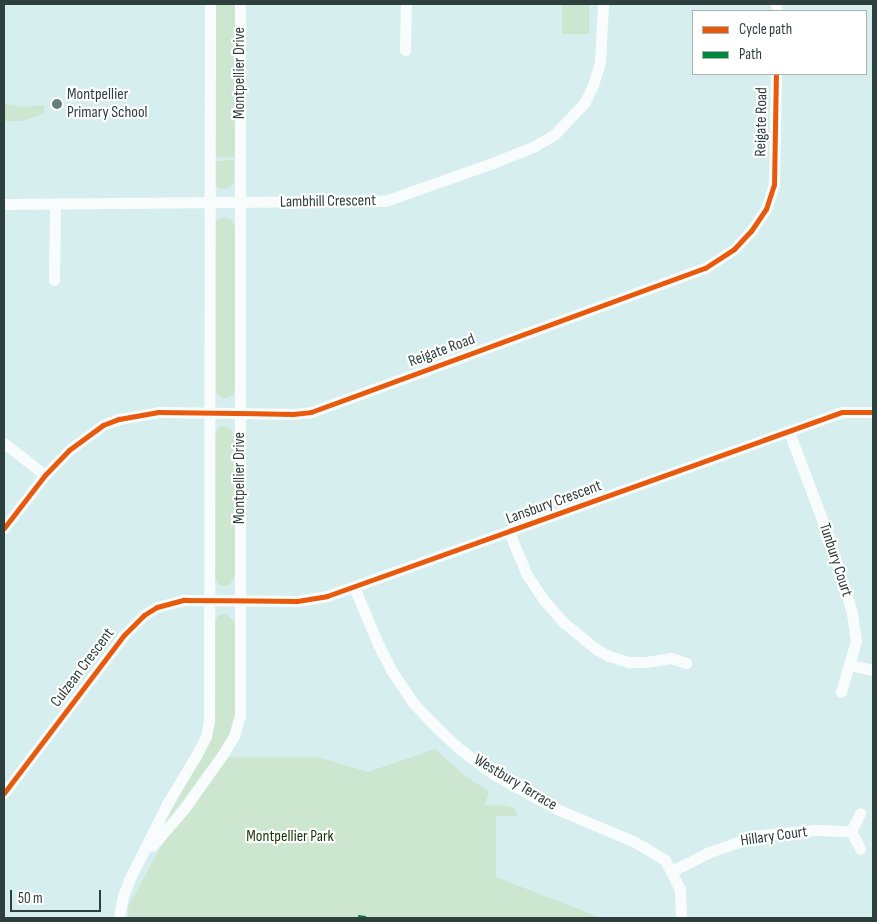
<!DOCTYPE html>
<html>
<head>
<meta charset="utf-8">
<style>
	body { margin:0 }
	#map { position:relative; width:877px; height:922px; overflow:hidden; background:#d6eeed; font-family:"Sofia Sans Condensed",sans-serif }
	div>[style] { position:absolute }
	.green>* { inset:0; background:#cce6cf; transform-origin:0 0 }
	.minor>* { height:11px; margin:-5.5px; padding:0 5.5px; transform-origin:5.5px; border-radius:5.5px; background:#f9fcfc }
	.quiet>* { height:4px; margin-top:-2px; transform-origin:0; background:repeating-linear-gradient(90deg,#00873e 0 8px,transparent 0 12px) }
	.cycleway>* { height:5px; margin:-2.5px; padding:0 2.5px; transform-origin:2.5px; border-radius:2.5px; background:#e8590c }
	.dots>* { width:14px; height:14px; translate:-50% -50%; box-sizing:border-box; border:2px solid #fff; border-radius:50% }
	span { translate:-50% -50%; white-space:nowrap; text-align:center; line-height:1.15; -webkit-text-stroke:4.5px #fff; paint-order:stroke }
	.street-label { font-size:16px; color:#2e403e }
	.poi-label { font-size:16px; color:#2e403e }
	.left { translate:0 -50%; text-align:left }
	.park-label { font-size:16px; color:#193606 }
	.frame { position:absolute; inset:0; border:5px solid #2e403e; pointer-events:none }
	.legend { position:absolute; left:692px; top:10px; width:175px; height:65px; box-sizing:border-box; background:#fff; border:1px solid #abb3b2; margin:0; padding:6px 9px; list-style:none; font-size:15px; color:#2e403e }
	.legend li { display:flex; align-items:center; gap:10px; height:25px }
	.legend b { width:25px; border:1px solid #abb3b2 }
	.scale { position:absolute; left:10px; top:890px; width:91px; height:22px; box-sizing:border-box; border:2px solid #2e403e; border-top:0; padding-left:6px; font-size:15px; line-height:18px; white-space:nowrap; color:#2e403e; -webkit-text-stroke:4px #fff; paint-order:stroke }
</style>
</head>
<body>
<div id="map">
	<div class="green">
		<div style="left:215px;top:4px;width:20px;height:153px"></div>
		<div style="left:562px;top:4px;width:27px;height:30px"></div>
		<div style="clip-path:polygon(6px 104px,23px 107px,44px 105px,44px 114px,21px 121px,4px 121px,4px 105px)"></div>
		<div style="clip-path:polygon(234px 160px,234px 183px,226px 189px,218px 188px,215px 181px,215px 161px)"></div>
		<div style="clip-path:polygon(224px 217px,231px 219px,235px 226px,235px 390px,233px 395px,223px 399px,215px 391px,214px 225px,218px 219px)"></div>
		<div style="clip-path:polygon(224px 426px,231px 429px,235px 436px,235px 577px,229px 585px,225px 586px,220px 586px,214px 578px,215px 433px,219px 427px)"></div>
		<div style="clip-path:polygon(226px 614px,235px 622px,235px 715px,229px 739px,164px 825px,205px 749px,214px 622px,219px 615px)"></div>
		<div style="clip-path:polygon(435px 749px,464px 775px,489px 792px,485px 805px,509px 806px,516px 810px,517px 816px,496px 816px,496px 877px,601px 918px,128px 918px,128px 907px,164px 841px,229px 757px,318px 757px,368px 772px)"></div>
	</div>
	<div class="minor">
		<div style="left:776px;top:4px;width:7px;rotate:82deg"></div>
		<div style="left:405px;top:50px;width:46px;rotate:-88.8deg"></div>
		<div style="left:4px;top:204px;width:381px;rotate:-0.5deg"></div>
		<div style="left:385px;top:201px;width:117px;rotate:-19.5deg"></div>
		<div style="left:495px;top:162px;width:43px;rotate:-21.8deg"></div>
		<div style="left:535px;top:146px;width:23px;rotate:-31deg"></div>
		<div style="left:555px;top:134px;width:44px;rotate:-46.8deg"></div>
		<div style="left:585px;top:102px;width:19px;rotate:-65deg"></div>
		<div style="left:593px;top:85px;width:24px;rotate:-73deg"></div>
		<div style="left:600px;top:62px;width:58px;rotate:-87deg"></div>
		<div style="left:54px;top:280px;width:75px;rotate:-89.2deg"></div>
		<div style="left:789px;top:432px;width:110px;rotate:69.3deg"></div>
		<div style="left:828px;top:535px;width:82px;rotate:72.9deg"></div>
		<div style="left:852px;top:613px;width:28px;rotate:82deg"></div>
		<div style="left:856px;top:641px;width:53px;rotate:106.4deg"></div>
		<div style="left:4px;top:443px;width:52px;rotate:38deg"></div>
		<div style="left:4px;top:528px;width:67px;rotate:-52.3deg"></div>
		<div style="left:45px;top:475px;width:35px;rotate:-46deg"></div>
		<div style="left:69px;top:450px;width:42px;rotate:-36.3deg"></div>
		<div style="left:103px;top:425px;width:17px;rotate:-21deg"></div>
		<div style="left:119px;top:419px;width:40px;rotate:-10deg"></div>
		<div style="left:158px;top:412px;width:135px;rotate:0.8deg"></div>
		<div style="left:293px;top:414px;width:18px;rotate:-6deg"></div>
		<div style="left:311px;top:412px;width:419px;rotate:-20.1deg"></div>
		<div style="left:705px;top:268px;width:35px;rotate:-33deg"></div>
		<div style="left:734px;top:249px;width:25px;rotate:-47deg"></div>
		<div style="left:751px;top:231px;width:27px;rotate:-56deg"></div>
		<div style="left:766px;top:209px;width:25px;rotate:-72deg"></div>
		<div style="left:774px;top:185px;width:111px;rotate:-89deg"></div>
		<div style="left:509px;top:532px;width:47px;rotate:67.3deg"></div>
		<div style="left:527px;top:575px;width:29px;rotate:56deg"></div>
		<div style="left:543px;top:599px;width:30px;rotate:49deg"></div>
		<div style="left:563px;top:622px;width:43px;rotate:39.3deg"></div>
		<div style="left:596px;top:649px;width:15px;rotate:28deg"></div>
		<div style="left:609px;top:656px;width:21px;rotate:17deg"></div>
		<div style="left:629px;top:662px;width:17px"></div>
		<div style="left:646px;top:662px;width:25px;rotate:-9deg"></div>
		<div style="left:671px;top:658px;width:16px;rotate:18deg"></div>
		<div style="left:354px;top:587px;width:62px;rotate:67.2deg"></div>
		<div style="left:378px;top:644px;width:29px;rotate:63deg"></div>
		<div style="left:391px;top:670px;width:40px;rotate:56deg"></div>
		<div style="left:413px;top:703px;width:35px;rotate:46deg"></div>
		<div style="left:437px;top:728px;width:33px;rotate:43deg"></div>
		<div style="left:461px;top:750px;width:40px;rotate:37deg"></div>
		<div style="left:493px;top:774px;width:39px;rotate:29deg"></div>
		<div style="left:527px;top:793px;width:36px;rotate:28deg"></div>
		<div style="left:559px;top:810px;width:82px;rotate:22.8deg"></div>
		<div style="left:635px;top:842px;width:35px;rotate:31deg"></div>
		<div style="left:665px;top:860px;width:34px;rotate:63deg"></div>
		<div style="left:680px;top:890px;width:28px;rotate:88deg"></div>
		<div style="left:849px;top:665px;width:24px;rotate:12deg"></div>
		<div style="left:4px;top:793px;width:198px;rotate:-52.8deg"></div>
		<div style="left:124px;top:635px;width:28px;rotate:-45deg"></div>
		<div style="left:144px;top:615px;width:15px;rotate:-32deg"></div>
		<div style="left:157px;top:607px;width:28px;rotate:-15deg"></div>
		<div style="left:184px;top:600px;width:113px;rotate:0.5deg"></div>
		<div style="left:297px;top:601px;width:30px;rotate:-9deg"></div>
		<div style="left:327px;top:596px;width:547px;rotate:-19.66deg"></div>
		<div style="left:842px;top:412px;width:31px"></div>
		<div style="left:851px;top:831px;width:20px;rotate:-63deg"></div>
		<div style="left:851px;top:831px;width:20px;rotate:63deg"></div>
		<div style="left:152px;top:846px;width:49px;rotate:-49.1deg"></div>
		<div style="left:184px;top:809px;width:67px;rotate:-54.7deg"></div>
		<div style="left:223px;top:754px;width:21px;rotate:-59deg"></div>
		<div style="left:234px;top:736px;width:22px;rotate:-74deg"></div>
		<div style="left:240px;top:715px;width:711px;rotate:-90deg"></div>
		<div style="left:672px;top:871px;width:39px;rotate:-27deg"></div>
		<div style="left:707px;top:853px;width:51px;rotate:-19.5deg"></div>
		<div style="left:755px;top:836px;width:60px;rotate:-5.7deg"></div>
		<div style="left:815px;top:830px;width:36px;rotate:2deg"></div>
		<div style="left:119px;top:918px;width:22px;rotate:-80deg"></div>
		<div style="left:123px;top:896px;width:17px;rotate:-69deg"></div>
		<div style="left:129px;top:880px;width:85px;rotate:-63.4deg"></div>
		<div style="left:167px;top:804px;width:58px;rotate:-59deg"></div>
		<div style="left:197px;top:754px;width:20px;rotate:-63deg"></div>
		<div style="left:206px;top:736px;width:15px;rotate:-79deg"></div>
		<div style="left:209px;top:721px;width:717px;rotate:-89.92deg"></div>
	</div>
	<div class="quiet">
		<div style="left:358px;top:917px;width:8px;rotate:7deg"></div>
	</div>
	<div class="cycleway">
		<div style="left:4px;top:528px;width:67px;rotate:-52.3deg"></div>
		<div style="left:45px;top:475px;width:35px;rotate:-46deg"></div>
		<div style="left:69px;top:450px;width:42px;rotate:-36.3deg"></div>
		<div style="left:103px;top:425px;width:17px;rotate:-21deg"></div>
		<div style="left:119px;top:419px;width:40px;rotate:-10deg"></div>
		<div style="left:158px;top:412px;width:135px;rotate:0.8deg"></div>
		<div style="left:293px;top:414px;width:18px;rotate:-6deg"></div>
		<div style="left:311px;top:412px;width:419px;rotate:-20.1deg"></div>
		<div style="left:705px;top:268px;width:35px;rotate:-33deg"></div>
		<div style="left:734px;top:249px;width:25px;rotate:-47deg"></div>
		<div style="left:751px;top:231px;width:27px;rotate:-56deg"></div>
		<div style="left:766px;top:209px;width:25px;rotate:-72deg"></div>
		<div style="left:774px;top:185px;width:111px;rotate:-89deg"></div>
		<div style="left:4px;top:793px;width:198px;rotate:-52.8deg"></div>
		<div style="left:124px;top:635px;width:28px;rotate:-45deg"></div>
		<div style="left:144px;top:615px;width:15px;rotate:-32deg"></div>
		<div style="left:157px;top:607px;width:28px;rotate:-15deg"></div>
		<div style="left:184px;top:600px;width:113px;rotate:0.5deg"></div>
		<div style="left:297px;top:601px;width:30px;rotate:-9deg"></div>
		<div style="left:327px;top:596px;width:547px;rotate:-19.66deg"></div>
		<div style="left:842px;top:412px;width:31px"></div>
	</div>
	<div class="dots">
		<div style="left:57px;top:104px;background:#697d7b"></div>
	</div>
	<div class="street-label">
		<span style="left:240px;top:73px;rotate:-90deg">Montpellier Drive</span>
		<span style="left:762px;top:122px;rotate:-89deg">Reigate Road</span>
		<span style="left:328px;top:202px;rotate:-1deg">Lambhill Crescent</span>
		<span style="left:442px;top:351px;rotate:-20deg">Reigate Road</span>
		<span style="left:240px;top:478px;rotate:-90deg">Montpellier Drive</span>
		<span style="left:554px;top:503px;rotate:-20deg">Lansbury Crescent</span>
		<span style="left:835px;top:560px;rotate:72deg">Tunbury Court</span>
		<span style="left:83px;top:668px;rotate:-53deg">Culzean Crescent</span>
		<span style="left:515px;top:783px;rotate:31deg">Westbury Terrace</span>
		<span style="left:774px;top:837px;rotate:-8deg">Hillary Court</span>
	</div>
	<div class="poi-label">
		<span class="left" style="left:67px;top:104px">Montpellier<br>Primary School</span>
	</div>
	<div class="park-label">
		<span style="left:290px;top:837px">Montpellier Park</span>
	</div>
	<div class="frame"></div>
	<ul class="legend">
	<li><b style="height:6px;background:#e8590c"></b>Cycle path</li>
	<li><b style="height:6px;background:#00873e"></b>Path</li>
	</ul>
	<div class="scale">50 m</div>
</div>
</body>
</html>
